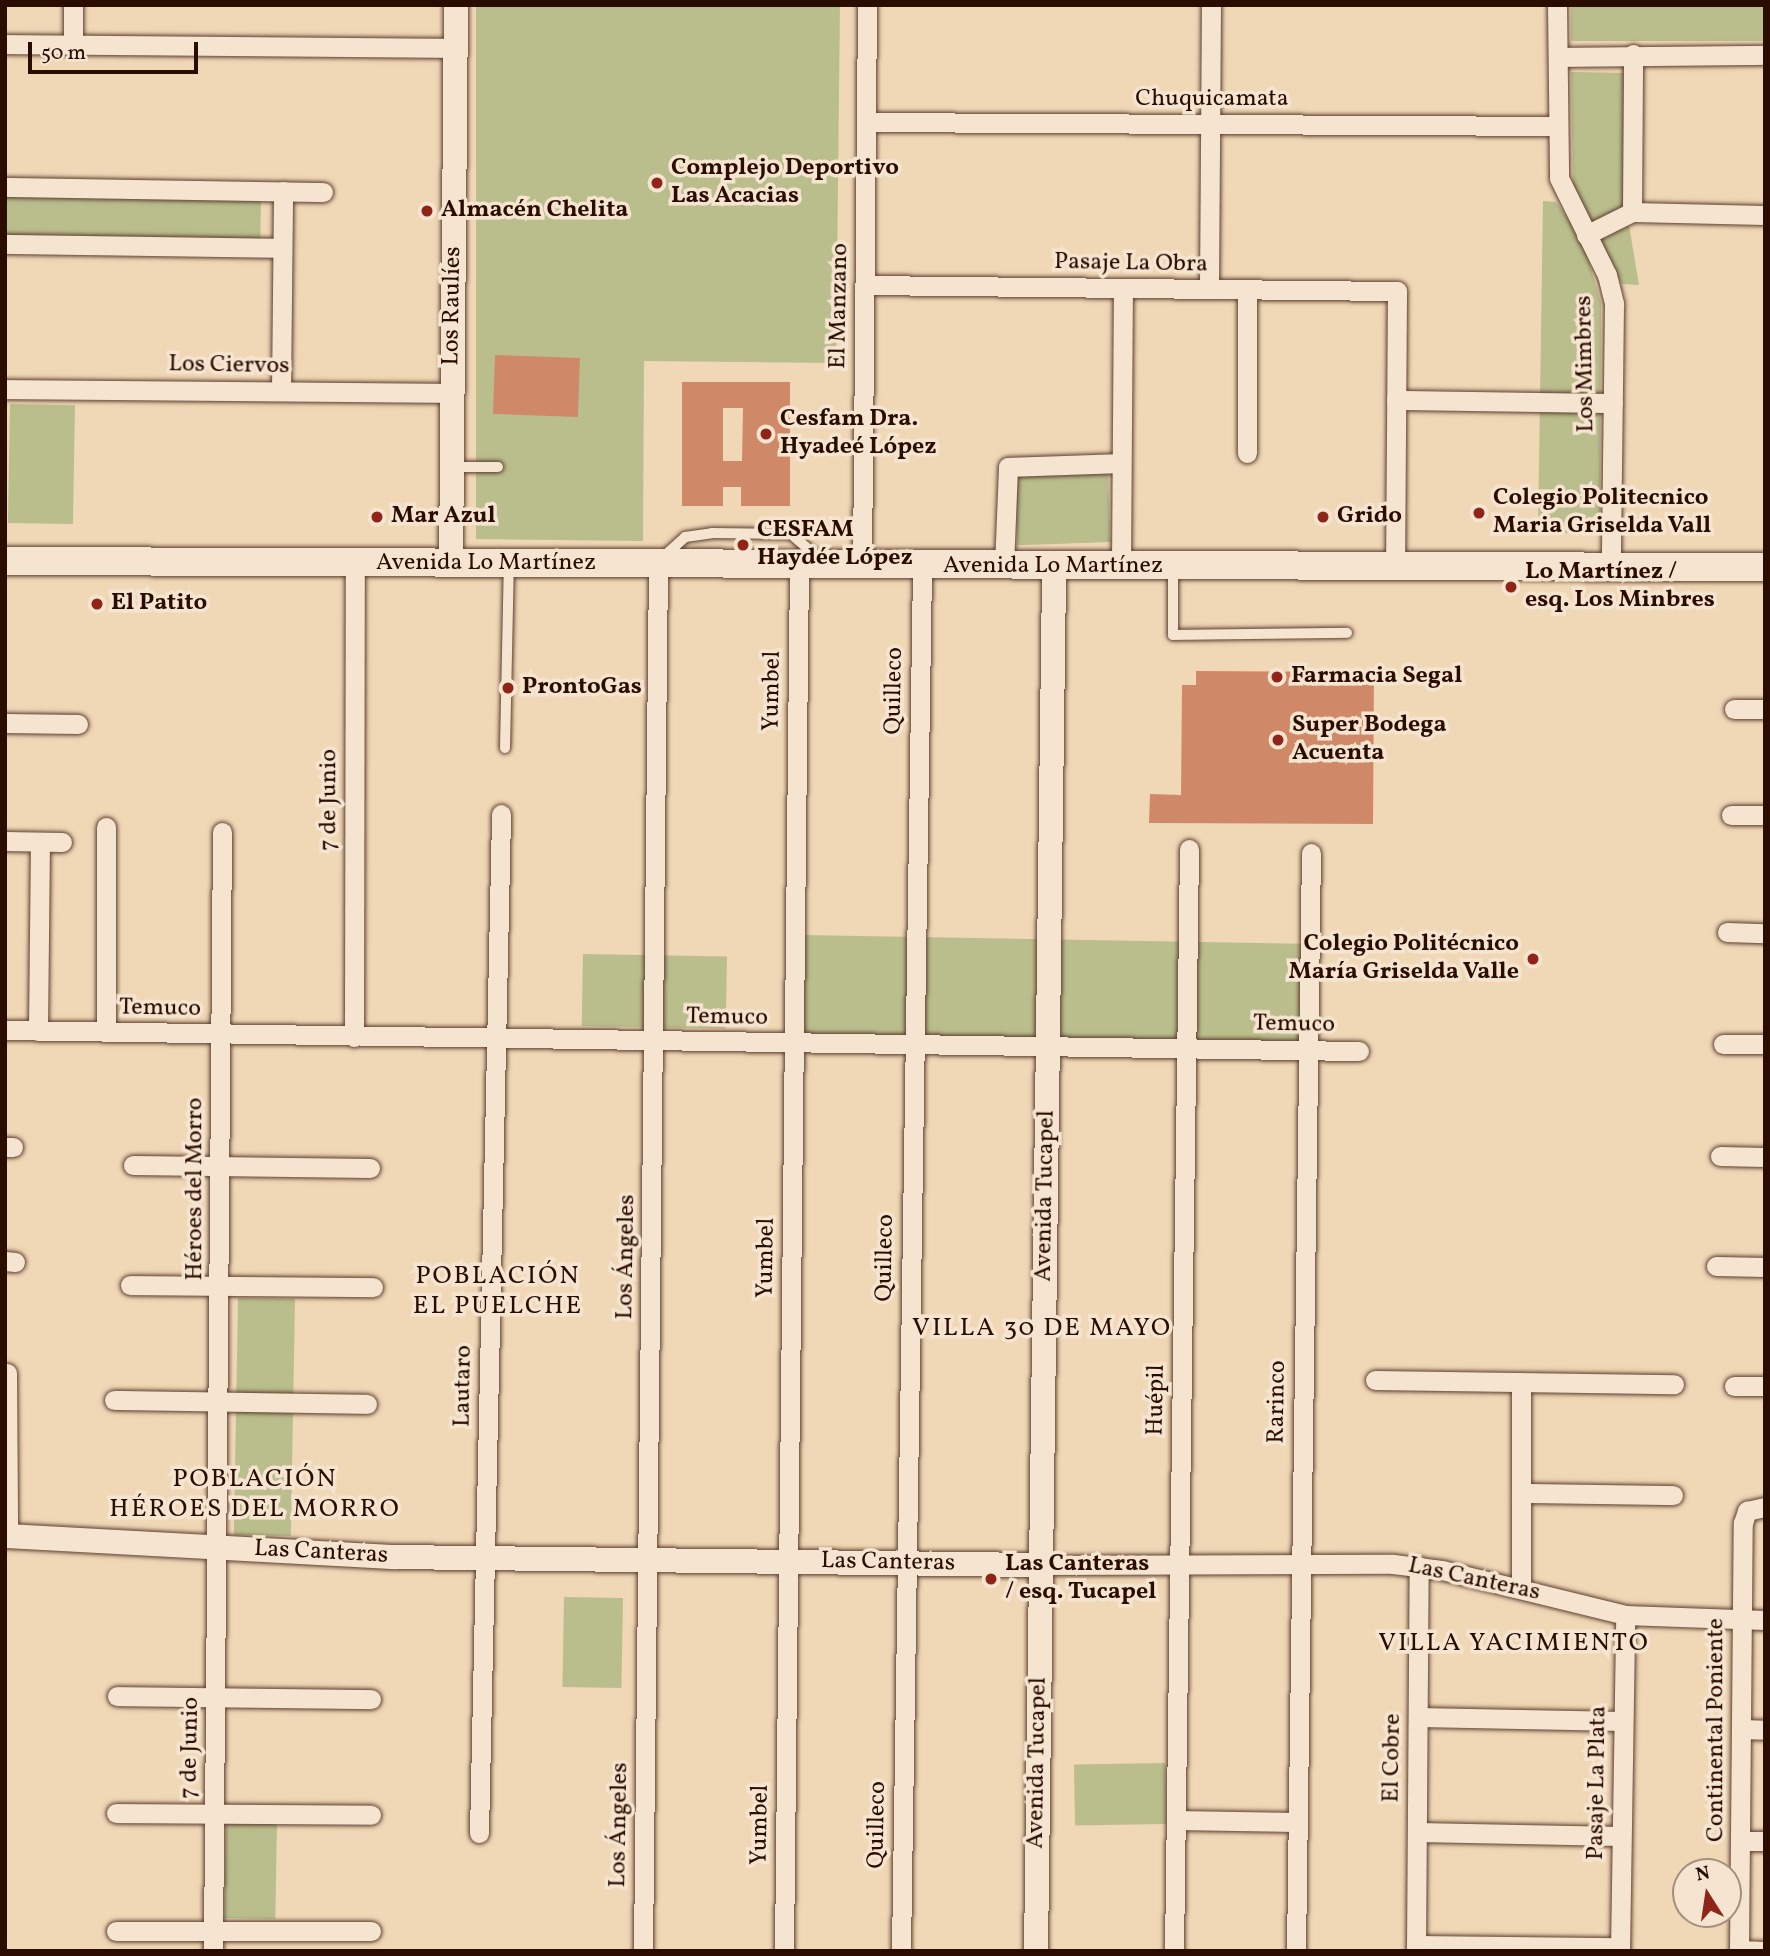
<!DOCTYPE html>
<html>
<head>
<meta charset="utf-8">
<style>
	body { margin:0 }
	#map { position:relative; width:1770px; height:1956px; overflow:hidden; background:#f0d7b6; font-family:Vollkorn,serif }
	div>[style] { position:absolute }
	.green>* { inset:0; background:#babe8d; transform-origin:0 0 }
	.building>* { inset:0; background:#d08968; transform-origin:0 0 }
	.roads { filter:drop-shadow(0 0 2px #5c3f2e) drop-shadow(0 0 2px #5c3f2e) }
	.service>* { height:10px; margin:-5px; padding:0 5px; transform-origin:5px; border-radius:5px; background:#f5e5d0 }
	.minor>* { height:19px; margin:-9.5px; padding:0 9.5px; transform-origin:9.5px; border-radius:9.5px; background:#f5e5d0 }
	.tertiary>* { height:24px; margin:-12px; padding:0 12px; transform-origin:12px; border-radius:12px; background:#f5e5d0 }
	.secondary>* { height:28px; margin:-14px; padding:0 14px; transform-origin:14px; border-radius:14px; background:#f5e5d0 }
	.dots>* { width:19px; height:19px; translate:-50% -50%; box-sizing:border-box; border:4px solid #f5e5d0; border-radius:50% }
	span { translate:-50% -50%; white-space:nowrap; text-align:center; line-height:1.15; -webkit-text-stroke:7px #f5e5d0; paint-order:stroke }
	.street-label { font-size:24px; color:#2b0c00 }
	.poi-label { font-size:24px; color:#2b0c00; font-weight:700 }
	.left { translate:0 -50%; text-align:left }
	.right { translate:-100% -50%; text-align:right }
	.neighbourhood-label { font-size:26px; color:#2b0c00; letter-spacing:2px }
	.frame { position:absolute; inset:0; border:7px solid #2b0c00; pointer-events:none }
	.north { position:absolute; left:1672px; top:1858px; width:70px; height:70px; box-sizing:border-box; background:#f5e5d0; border:2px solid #a48e7d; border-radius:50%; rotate:348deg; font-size:19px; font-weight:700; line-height:28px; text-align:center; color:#2b0c00 }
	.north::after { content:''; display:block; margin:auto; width:24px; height:32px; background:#8f2418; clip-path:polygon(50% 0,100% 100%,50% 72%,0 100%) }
	.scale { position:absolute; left:28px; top:42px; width:170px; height:32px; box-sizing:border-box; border:4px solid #2b0c00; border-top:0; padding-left:9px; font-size:21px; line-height:24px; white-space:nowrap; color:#2b0c00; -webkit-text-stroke:5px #f5e5d0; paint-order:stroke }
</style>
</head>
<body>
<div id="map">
	<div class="green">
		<div style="clip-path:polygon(476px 5px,840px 5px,836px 363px,644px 361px,643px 541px,476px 539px)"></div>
		<div style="left:1571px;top:5px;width:194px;height:36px"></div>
		<div style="clip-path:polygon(1571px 72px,1626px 73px,1626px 207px,1639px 285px,1622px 284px,1573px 184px)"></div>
		<div style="left:5px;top:195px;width:256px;height:41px;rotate:1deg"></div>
		<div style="clip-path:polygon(1543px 201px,1556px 202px,1582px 238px,1601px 303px,1600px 535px,1538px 531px)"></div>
		<div style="left:10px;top:404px;width:65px;height:119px;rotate:1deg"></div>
		<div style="left:1108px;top:473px;width:69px;height:93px;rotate:88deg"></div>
		<div style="left:802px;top:935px;width:499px;height:106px;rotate:1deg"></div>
		<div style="left:583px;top:954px;width:144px;height:72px;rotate:1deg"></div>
		<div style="left:238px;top:1298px;width:57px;height:237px;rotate:1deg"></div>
		<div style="left:564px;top:1597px;width:59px;height:90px;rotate:1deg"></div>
		<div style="left:1165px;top:1763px;width:61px;height:91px;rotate:89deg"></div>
		<div style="left:226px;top:1822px;width:51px;height:96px;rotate:1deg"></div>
	</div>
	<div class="building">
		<div style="left:495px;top:355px;width:85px;height:59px;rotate:2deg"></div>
		<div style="clip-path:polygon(evenodd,682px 382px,790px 382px,790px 506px,741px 506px,741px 487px,723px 487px,723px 506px,682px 506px,682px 382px,723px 408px,743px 408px,742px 461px,723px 461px,723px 408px)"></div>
		<div style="clip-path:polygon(1196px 671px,1374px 672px,1373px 824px,1149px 823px,1150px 794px,1181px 795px,1182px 685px,1196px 685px)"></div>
	</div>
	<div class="roads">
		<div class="service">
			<div style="left:453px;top:467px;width:45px"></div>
			<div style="left:663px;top:557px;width:30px;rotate:-42deg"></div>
			<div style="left:685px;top:537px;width:27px;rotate:-8deg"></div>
			<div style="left:712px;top:533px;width:79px;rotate:0.7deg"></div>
			<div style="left:791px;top:534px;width:37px;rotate:41deg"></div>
			<div style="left:1173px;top:568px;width:67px;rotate:90deg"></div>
			<div style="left:1173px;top:635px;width:174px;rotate:-0.7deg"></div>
			<div style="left:505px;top:748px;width:184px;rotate:-88.8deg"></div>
		</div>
		<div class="minor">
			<div style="left:1557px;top:5px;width:173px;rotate:89.3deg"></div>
			<div style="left:1559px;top:178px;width:108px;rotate:63.7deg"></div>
			<div style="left:1607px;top:275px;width:30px;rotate:76deg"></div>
			<div style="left:1614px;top:304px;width:264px;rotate:90.7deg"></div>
			<div style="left:5px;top:44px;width:451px;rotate:0.5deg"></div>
			<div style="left:73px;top:44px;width:39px;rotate:-90deg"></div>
			<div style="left:1562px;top:57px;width:203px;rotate:-0.6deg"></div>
			<div style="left:866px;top:122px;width:692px;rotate:0.33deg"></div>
			<div style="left:5px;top:187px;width:318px;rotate:0.9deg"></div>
			<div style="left:1632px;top:212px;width:158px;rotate:-89.6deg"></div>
			<div style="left:1586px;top:235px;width:51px;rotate:-26.6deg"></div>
			<div style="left:1632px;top:212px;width:133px;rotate:1.3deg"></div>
			<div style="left:5px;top:244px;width:277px;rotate:0.8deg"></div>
			<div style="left:865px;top:285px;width:532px;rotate:0.65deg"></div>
			<div style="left:1397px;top:291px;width:278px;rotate:90.4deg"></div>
			<div style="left:1209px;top:289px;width:284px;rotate:-89.6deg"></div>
			<div style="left:5px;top:389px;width:448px;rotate:0.5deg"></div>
			<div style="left:281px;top:391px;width:200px;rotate:-89.4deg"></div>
			<div style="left:1396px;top:400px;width:217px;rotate:0.8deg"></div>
			<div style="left:1247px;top:453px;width:164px;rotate:-90deg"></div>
			<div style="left:862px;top:566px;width:561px;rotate:-89.49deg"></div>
			<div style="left:1004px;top:567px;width:100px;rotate:-87.7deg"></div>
			<div style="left:1008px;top:467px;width:113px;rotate:-2deg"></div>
			<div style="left:1121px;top:567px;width:279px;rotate:-89.6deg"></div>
			<div style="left:1734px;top:709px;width:31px"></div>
			<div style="left:5px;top:723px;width:73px;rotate:0.8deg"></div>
			<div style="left:1731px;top:815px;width:34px"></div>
			<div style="left:106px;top:827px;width:205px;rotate:90deg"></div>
			<div style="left:5px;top:841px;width:57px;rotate:1deg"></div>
			<div style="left:1727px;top:932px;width:38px;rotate:2deg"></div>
			<div style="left:5px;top:1030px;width:1354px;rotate:0.89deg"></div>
			<div style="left:38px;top:1031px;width:189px;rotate:-89.4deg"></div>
			<div style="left:354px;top:1037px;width:474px;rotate:-89.9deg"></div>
			<div style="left:1723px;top:1044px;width:42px"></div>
			<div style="left:5px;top:1147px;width:8px"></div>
			<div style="left:1720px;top:1156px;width:45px;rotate:1.3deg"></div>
			<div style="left:133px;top:1165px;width:237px;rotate:0.7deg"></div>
			<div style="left:5px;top:1261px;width:10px;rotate:6deg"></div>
			<div style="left:1716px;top:1266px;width:49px;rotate:1.2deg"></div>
			<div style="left:130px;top:1285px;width:243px;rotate:0.5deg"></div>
			<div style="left:7px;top:1373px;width:163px;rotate:89.6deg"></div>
			<div style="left:1375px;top:1380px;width:299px;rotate:0.8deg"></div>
			<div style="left:1734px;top:1386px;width:31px"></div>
			<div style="left:114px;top:1400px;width:253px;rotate:0.9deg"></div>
			<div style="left:1521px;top:1493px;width:152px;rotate:0.8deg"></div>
			<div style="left:1041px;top:1565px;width:352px;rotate:-0.2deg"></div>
			<div style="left:1393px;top:1564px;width:49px;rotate:7deg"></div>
			<div style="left:1442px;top:1570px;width:188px;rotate:13.8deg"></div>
			<div style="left:1625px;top:1615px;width:140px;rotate:2deg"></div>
			<div style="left:1521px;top:1588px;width:206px;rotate:-90deg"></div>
			<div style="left:117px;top:1696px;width:254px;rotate:0.7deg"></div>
			<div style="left:1418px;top:1717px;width:205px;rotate:1.1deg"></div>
			<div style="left:1741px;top:1729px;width:24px;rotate:2deg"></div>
			<div style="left:116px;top:1813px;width:255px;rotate:0.4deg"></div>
			<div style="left:1176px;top:1820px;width:121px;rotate:0.9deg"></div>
			<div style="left:1417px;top:1832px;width:204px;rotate:1.1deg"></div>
			<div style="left:479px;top:1833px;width:1019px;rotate:-88.76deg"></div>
			<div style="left:1740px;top:1841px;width:25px"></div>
			<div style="left:116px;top:1931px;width:255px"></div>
			<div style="left:1416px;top:1945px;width:204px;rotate:0.6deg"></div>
			<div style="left:1739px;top:1950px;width:26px;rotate:2deg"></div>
			<div style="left:213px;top:1951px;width:1119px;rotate:-89.54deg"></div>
			<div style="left:643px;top:1951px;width:1386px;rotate:-89.38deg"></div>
			<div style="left:784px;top:1951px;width:1385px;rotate:-89.38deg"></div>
			<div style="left:901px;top:1951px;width:1385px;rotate:-89.13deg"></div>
			<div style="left:1174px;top:1951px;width:1102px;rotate:-89.22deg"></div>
			<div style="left:1296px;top:1951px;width:1098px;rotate:-89.22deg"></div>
			<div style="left:1416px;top:1951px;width:385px;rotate:-89.6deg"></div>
			<div style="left:1620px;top:1951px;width:336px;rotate:-89.1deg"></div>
			<div style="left:1739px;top:1951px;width:428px;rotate:-89.5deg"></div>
			<div style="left:1743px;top:1523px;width:13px;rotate:-72deg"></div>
			<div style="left:1747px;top:1511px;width:18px;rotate:-13deg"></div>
		</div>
		<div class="tertiary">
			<div style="left:451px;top:564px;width:559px;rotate:-89.49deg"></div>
			<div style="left:5px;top:1536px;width:389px;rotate:3.1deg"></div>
			<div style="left:393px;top:1557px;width:648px;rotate:0.71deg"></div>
			<div style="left:1036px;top:1951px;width:1384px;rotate:-89.25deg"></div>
		</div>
		<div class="secondary">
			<div style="left:5px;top:561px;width:1760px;rotate:0.2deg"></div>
		</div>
	</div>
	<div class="dots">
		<div style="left:657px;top:183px;background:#8f2418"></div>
		<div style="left:427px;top:211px;background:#8f2418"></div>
		<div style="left:766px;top:434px;background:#8f2418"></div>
		<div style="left:1479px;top:513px;background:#8f2418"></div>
		<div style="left:377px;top:517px;background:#8f2418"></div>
		<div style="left:1323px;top:517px;background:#8f2418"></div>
		<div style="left:743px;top:545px;background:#8f2418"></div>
		<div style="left:1511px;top:587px;background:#8f2418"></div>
		<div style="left:97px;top:604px;background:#8f2418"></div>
		<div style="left:1277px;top:677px;background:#8f2418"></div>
		<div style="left:508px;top:688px;background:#8f2418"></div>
		<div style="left:1278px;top:740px;background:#8f2418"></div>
		<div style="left:1533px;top:959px;background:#8f2418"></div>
		<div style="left:991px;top:1579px;background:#8f2418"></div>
	</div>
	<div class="street-label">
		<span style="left:1212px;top:100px">Chuquicamata</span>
		<span style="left:1131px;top:264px;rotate:1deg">Pasaje La Obra</span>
		<span style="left:453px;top:306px;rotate:-89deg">Los Raulíes</span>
		<span style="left:840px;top:306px;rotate:-89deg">El Manzano</span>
		<span style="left:1586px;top:364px;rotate:-91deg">Los Mimbres</span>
		<span style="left:229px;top:366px;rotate:1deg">Los Ciervos</span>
		<span style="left:486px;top:564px">Avenida Lo Martínez</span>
		<span style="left:1053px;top:567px">Avenida Lo Martínez</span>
		<span style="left:773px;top:691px;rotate:-89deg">Yumbel</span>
		<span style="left:895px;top:691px;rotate:-89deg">Quilleco</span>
		<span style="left:330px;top:800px;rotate:-90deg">7 de Junio</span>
		<span style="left:160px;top:1009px;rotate:1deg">Temuco</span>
		<span style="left:727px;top:1018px;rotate:1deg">Temuco</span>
		<span style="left:1294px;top:1025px;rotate:1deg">Temuco</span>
		<span style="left:196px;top:1189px;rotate:-90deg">Héroes del Morro</span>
		<span style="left:1046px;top:1196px;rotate:-89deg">Avenida Tucapel</span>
		<span style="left:627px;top:1257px;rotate:-89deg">Los Ángeles</span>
		<span style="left:767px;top:1258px;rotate:-89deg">Yumbel</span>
		<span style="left:886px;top:1258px;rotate:-89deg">Quilleco</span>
		<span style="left:464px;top:1386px;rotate:-89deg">Lautaro</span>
		<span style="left:1157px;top:1400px;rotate:-89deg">Huépil</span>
		<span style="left:1278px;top:1402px;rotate:-89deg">Rarinco</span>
		<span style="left:321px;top:1553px;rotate:3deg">Las Canteras</span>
		<span style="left:888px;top:1563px;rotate:1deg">Las Canteras</span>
		<span style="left:1474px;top:1580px;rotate:12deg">Las Canteras</span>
		<span style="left:1717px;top:1730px;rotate:-90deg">Continental Poniente</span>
		<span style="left:191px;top:1748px;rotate:-89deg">7 de Junio</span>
		<span style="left:1393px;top:1758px;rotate:-89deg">El Cobre</span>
		<span style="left:1038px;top:1763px;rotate:-89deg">Avenida Tucapel</span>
		<span style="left:1598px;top:1783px;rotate:-89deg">Pasaje La Plata</span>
		<span style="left:620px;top:1825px;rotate:-89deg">Los Ángeles</span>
		<span style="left:761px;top:1825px;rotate:-89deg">Yumbel</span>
		<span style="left:878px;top:1825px;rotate:-89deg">Quilleco</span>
	</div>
	<div class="poi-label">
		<span class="left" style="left:671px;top:183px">Complejo Deportivo<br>Las Acacias</span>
		<span class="left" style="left:441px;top:211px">Almacén Chelita</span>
		<span class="left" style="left:780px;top:434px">Cesfam Dra.<br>Hyadeé López</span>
		<span class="left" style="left:1493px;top:513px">Colegio Politecnico<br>Maria Griselda Vall</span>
		<span class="left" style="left:391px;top:517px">Mar Azul</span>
		<span class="left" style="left:1337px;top:517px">Grido</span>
		<span class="left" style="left:757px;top:545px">CESFAM<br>Haydée López</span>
		<span class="left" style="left:1525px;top:587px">Lo Martínez /<br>esq. Los Minbres</span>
		<span class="left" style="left:111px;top:604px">El Patito</span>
		<span class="left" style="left:1291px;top:677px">Farmacia Segal</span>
		<span class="left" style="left:522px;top:688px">ProntoGas</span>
		<span class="left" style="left:1292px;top:740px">Super Bodega<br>Acuenta</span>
		<span class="right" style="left:1519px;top:959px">Colegio Politécnico<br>María Griselda Valle</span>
		<span class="left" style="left:1005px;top:1579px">Las Canteras<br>/ esq. Tucapel</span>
	</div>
	<div class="neighbourhood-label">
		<span style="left:498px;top:1292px">POBLACIÓN<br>EL PUELCHE</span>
		<span style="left:1042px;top:1329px">VILLA 30 DE MAYO</span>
		<span style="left:255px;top:1495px">POBLACIÓN<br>HÉROES DEL MORRO</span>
		<span style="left:1514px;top:1644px">VILLA YACIMIENTO</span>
	</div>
	<div class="frame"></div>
	<div class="north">N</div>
	<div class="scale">50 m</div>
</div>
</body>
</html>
